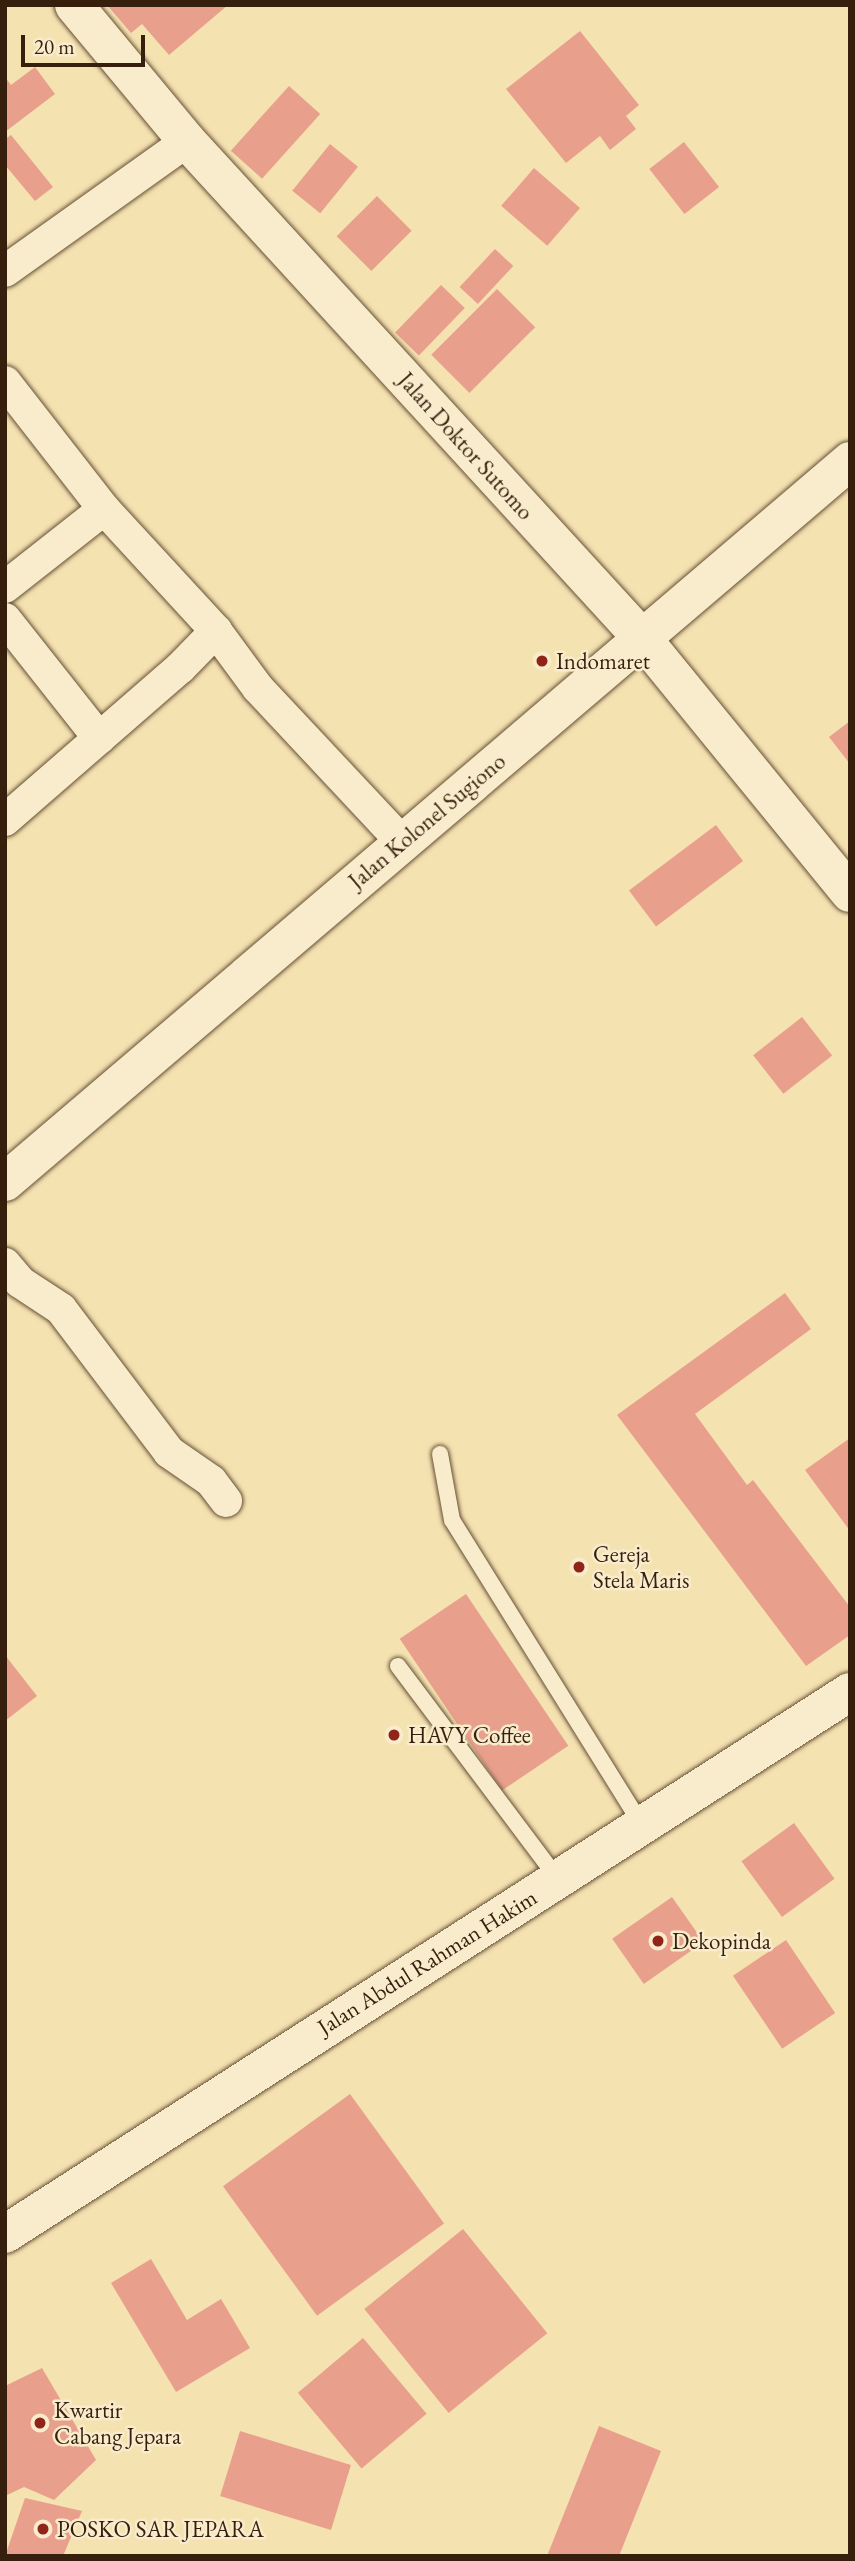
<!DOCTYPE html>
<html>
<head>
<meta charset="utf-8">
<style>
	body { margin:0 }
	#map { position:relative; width:855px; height:2561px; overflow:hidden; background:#f5e2b1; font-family:"EB Garamond",serif }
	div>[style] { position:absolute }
	.building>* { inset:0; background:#e8a08d; transform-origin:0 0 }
	.roads { filter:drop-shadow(0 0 2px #665036) drop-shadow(0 0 2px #665036) }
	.lane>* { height:16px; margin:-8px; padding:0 8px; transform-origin:8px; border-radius:8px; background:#f8eccc }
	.street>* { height:32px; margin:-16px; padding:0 16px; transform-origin:16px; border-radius:16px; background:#f8eccc }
	.secondary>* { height:38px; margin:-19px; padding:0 19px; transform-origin:19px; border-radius:19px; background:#f8eccc }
	.dots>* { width:19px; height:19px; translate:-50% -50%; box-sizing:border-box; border:4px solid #f8eccc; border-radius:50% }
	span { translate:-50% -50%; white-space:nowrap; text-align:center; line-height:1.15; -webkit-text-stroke:5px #f8eccc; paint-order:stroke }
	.street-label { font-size:23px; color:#371f0d }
	.poi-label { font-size:23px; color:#371f0d }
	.left { translate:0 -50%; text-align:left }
	.frame { position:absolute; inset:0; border:7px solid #371f0d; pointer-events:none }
	.scale { position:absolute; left:21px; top:35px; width:124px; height:32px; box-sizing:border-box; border:4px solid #371f0d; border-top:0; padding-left:9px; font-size:21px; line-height:24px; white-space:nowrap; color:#371f0d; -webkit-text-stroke:5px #f8eccc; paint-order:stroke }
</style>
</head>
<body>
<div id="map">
	<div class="building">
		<div style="clip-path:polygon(107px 5px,228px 5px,169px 55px,142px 24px,131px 33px)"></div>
		<div style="clip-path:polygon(580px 31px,639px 105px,626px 116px,636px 129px,610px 150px,600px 136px,566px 163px,506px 89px)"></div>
		<div style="clip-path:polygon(35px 67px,55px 94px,5px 132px,5px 77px,11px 85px)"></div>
		<div style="left:289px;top:86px;width:42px;height:87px;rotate:42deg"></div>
		<div style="clip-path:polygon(11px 135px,53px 187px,35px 201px,5px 165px,5px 139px)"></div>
		<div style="left:684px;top:142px;width:57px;height:44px;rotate:52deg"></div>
		<div style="left:330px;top:144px;width:36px;height:60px;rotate:39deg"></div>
		<div style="left:534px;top:168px;width:61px;height:50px;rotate:41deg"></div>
		<div style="left:377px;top:196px;width:49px;height:57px;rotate:45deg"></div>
		<div style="left:495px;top:249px;width:25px;height:52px;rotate:43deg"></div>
		<div style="left:441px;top:285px;width:33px;height:66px;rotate:44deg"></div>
		<div style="left:497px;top:289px;width:54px;height:93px;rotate:45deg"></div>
		<div style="clip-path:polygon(850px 721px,850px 764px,829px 737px)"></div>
		<div style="left:716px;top:825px;width:45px;height:109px;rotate:53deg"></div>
		<div style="left:802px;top:1017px;width:49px;height:62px;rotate:52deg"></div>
		<div style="clip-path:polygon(785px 1293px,811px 1329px,695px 1414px,747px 1485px,753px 1480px,850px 1607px,850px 1635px,806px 1666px,617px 1415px)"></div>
		<div style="clip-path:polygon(850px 1438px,850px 1531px,805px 1470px)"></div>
		<div style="left:466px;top:1594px;width:183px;height:80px;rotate:56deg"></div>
		<div style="clip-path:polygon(5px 1655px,37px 1696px,5px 1721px)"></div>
		<div style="left:794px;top:1823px;width:69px;height:65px;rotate:54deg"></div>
		<div style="left:672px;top:1897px;width:55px;height:73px;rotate:55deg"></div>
		<div style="left:786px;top:1940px;width:88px;height:64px;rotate:56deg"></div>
		<div style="left:350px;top:2094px;width:160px;height:157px;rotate:54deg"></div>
		<div style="left:463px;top:2229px;width:134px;height:127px;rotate:51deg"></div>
		<div style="clip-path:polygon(151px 2259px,187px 2320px,221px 2299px,250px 2348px,176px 2392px,111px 2283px)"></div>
		<div style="left:363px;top:2338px;width:99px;height:85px;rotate:50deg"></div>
		<div style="clip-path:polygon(42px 2368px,96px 2460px,54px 2500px,24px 2487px,5px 2496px,5px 2386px)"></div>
		<div style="clip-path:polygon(599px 2426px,661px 2451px,619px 2556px,547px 2556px)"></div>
		<div style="left:240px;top:2431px;width:116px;height:68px;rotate:17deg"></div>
		<div style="clip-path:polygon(25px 2498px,82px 2511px,63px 2556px,5px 2556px)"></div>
	</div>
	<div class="roads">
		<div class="lane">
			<div style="left:440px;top:1454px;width:67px;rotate:79.7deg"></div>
			<div style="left:452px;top:1520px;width:358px;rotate:58.1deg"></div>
			<div style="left:398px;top:1666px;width:266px;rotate:53.1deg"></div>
		</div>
		<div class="street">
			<div style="left:5px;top:271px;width:224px;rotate:-35.5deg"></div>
			<div style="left:5px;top:382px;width:161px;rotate:52.1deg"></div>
			<div style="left:104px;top:509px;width:166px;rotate:47.4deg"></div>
			<div style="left:216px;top:631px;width:71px;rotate:53.6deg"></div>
			<div style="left:258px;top:688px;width:211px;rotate:46.9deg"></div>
			<div style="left:5px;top:587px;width:126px;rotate:-38.2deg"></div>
			<div style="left:5px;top:619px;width:152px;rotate:51.7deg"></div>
			<div style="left:5px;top:820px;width:232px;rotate:-41deg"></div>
			<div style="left:180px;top:668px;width:52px;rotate:-45.8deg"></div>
			<div style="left:5px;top:1264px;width:23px;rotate:50deg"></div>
			<div style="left:20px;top:1282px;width:49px;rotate:33.4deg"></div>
			<div style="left:61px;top:1309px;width:179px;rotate:52.9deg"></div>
			<div style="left:169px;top:1452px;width:51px;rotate:34.6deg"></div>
			<div style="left:211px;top:1481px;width:25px;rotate:53deg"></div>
		</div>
		<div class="secondary">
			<div style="left:74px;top:5px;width:177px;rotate:50.3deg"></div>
			<div style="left:187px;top:141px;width:674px;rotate:47.53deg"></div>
			<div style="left:642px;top:638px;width:329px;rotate:50.8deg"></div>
			<div style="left:5px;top:1182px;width:1111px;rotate:-40.47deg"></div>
			<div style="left:5px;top:2234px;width:1004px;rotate:-32.68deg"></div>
		</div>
	</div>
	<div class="dots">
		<div style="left:542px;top:661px;background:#8f2418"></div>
		<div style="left:579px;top:1567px;background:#8f2418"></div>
		<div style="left:394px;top:1735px;background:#8f2418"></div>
		<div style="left:658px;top:1941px;background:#8f2418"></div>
		<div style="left:40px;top:2423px;background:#8f2418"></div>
		<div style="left:43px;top:2529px;background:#8f2418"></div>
	</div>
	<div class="street-label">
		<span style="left:466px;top:446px;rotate:48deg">Jalan Doktor Sutomo</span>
		<span style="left:427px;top:821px;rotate:-40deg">Jalan Kolonel Sugiono</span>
		<span style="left:427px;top:1962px;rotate:-32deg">Jalan Abdul Rahman Hakim</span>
	</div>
	<div class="poi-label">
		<span class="left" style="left:556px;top:661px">Indomaret</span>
		<span class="left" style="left:593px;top:1567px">Gereja<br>Stela Maris</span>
		<span class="left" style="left:408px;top:1735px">HAVY Coffee</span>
		<span class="left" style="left:672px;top:1941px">Dekopinda</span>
		<span class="left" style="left:54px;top:2423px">Kwartir<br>Cabang Jepara</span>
		<span class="left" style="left:57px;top:2529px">POSKO SAR JEPARA</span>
	</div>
	<div class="frame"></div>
	<div class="scale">20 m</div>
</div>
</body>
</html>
